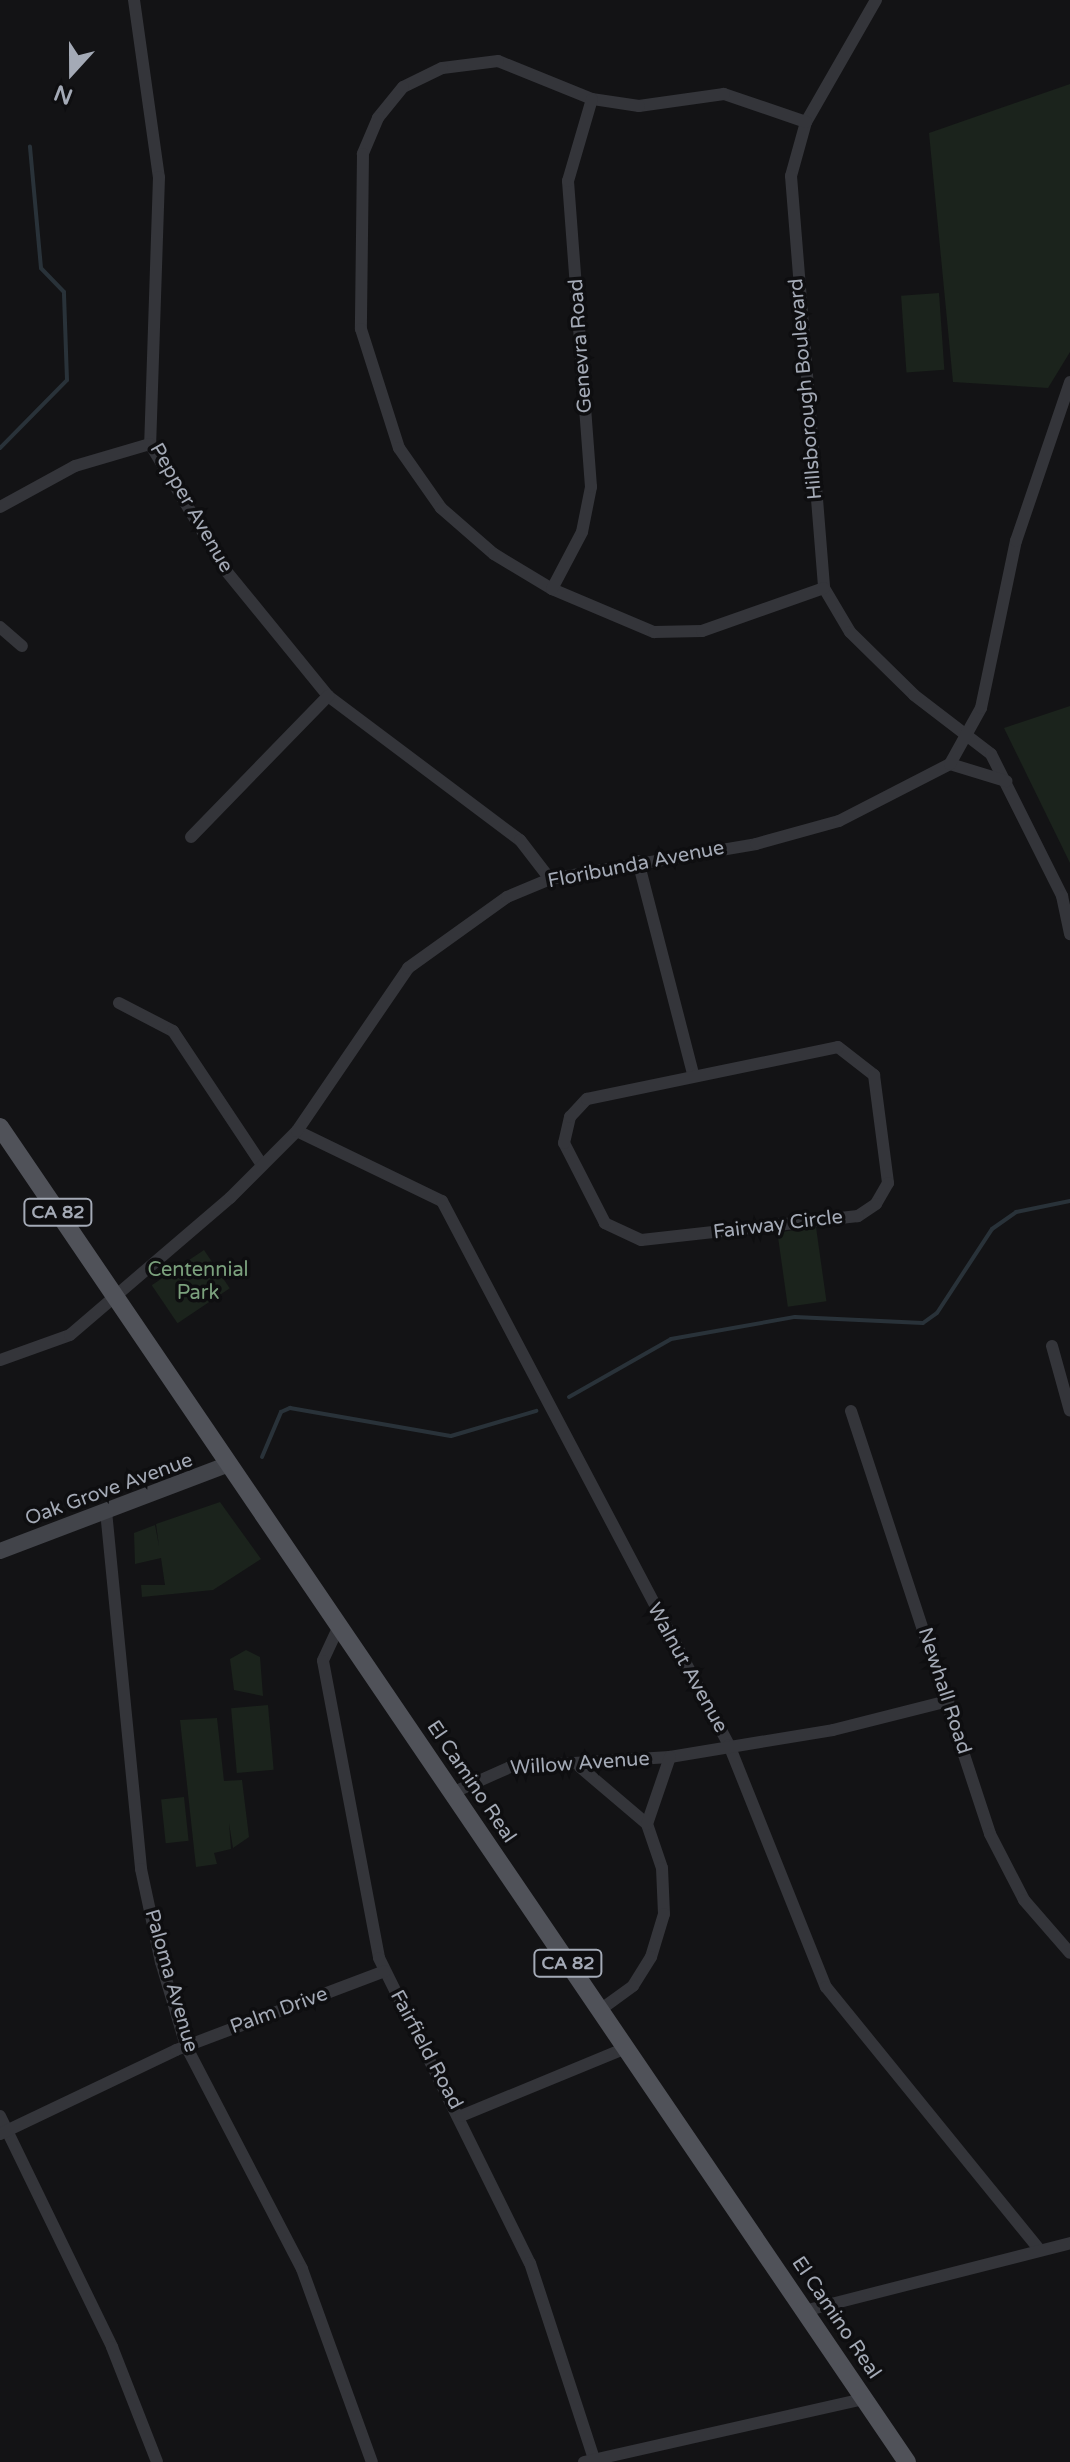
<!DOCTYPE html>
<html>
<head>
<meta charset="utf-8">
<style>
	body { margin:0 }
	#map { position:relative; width:1070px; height:2462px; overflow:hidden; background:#131315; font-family:"Varela Round",sans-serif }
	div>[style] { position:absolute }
	.green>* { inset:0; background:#1b231c; transform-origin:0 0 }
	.stream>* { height:4px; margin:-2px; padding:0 2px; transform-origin:2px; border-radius:2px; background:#293239 }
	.street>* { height:12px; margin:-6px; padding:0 6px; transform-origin:6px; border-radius:6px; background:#34353a }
	.secondary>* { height:16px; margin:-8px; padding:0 8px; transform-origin:8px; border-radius:8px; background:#42444a }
	.primary>* { height:18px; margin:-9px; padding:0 9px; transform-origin:9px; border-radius:9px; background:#505259 }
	span { translate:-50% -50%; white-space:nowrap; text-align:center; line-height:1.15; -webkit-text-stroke:7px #0e0e10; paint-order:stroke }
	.shield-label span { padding:2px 6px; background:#0e0e10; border:2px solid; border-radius:6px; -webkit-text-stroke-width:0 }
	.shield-label { font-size:18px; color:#a4aab6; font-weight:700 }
	.street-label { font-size:20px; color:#a4aab6 }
	.park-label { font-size:20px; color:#7ba17d }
	.north { position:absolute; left:32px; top:32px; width:80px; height:80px; -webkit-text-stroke:6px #0e0e10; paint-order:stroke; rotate:201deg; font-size:22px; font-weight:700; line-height:32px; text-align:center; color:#a4aab6 }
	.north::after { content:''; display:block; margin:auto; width:28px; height:36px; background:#a4aab6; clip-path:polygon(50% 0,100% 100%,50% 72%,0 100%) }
</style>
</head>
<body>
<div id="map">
	<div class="green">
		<div style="clip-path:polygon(1070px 84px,1070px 352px,1048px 388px,953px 382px,929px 133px)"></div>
		<div style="left:939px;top:293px;width:77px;height:38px;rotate:86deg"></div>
		<div style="clip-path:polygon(1070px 706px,1070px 863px,1004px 728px)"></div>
		<div style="left:816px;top:1227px;width:75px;height:39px;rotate:82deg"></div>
		<div style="left:204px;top:1250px;width:46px;height:63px;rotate:56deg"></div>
		<div style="clip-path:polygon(220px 1502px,261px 1559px,213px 1590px,142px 1597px,141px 1585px,165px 1585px,161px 1558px,135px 1564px,134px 1533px,155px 1525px,159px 1546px,156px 1524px)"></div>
		<div style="clip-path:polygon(246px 1650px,260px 1657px,263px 1696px,234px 1690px,230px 1659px)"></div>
		<div style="left:268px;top:1705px;width:65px;height:37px;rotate:85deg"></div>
		<div style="clip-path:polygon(217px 1718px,224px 1781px,242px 1780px,249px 1837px,233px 1848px,229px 1823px,231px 1849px,214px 1853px,217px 1864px,196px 1867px,180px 1720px)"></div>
		<div style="left:184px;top:1797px;width:44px;height:23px;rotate:84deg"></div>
	</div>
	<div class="stream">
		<div style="left:0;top:448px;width:95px;rotate:-45.4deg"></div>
		<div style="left:67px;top:380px;width:88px;rotate:-92deg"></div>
		<div style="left:64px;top:292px;width:33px;rotate:-134deg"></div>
		<div style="left:41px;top:268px;width:122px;rotate:-95.2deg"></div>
		<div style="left:569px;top:1397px;width:117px;rotate:-29.6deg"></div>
		<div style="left:671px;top:1339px;width:126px;rotate:-10.1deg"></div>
		<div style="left:795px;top:1317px;width:128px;rotate:2.7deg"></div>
		<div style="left:923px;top:1323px;width:17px;rotate:-36deg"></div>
		<div style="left:937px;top:1313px;width:100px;rotate:-56.8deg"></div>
		<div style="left:992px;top:1229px;width:29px;rotate:-35deg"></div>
		<div style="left:1016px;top:1212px;width:55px;rotate:-11.5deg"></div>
		<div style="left:262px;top:1457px;width:49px;rotate:-67.1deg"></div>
		<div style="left:281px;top:1412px;width:10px;rotate:-24deg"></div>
		<div style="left:290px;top:1408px;width:163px;rotate:9.9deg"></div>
		<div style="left:451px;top:1436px;width:89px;rotate:-16.4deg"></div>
	</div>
	<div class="street">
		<div style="left:134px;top:0;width:179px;rotate:82deg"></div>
		<div style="left:159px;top:177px;width:267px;rotate:91.9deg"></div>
		<div style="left:150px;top:444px;width:149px;rotate:59deg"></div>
		<div style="left:227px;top:572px;width:160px;rotate:50.8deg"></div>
		<div style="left:328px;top:696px;width:240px;rotate:36.9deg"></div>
		<div style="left:520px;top:840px;width:49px;rotate:52.4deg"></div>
		<div style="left:876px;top:0;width:141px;rotate:119.8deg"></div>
		<div style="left:806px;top:122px;width:56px;rotate:105.5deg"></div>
		<div style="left:791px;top:176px;width:413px;rotate:85.4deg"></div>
		<div style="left:824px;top:588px;width:51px;rotate:59.4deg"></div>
		<div style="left:850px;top:632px;width:90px;rotate:44.5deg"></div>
		<div style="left:914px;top:695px;width:97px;rotate:37.5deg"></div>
		<div style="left:991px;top:754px;width:159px;rotate:63.4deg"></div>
		<div style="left:1062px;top:896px;width:39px;rotate:78deg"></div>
		<div style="left:806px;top:122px;width:87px;rotate:-161.1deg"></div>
		<div style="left:724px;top:94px;width:86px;rotate:172deg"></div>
		<div style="left:639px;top:106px;width:48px;rotate:-171.5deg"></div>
		<div style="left:592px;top:99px;width:101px;rotate:-158deg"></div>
		<div style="left:498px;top:61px;width:56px;rotate:172.9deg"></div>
		<div style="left:442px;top:68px;width:43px;rotate:154deg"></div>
		<div style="left:403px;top:87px;width:40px;rotate:129deg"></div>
		<div style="left:378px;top:118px;width:39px;rotate:113deg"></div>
		<div style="left:363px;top:154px;width:175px;rotate:90.7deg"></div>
		<div style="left:361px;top:329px;width:125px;rotate:72.3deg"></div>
		<div style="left:399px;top:448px;width:73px;rotate:55deg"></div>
		<div style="left:441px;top:508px;width:70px;rotate:41deg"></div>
		<div style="left:494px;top:554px;width:68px;rotate:31.1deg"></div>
		<div style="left:552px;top:589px;width:111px;rotate:22.9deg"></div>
		<div style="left:654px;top:632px;width:48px;rotate:-1.2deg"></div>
		<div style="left:702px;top:631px;width:129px;rotate:-19.4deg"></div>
		<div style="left:0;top:507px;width:85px;rotate:-28.7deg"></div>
		<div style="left:75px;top:466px;width:78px;rotate:-16.3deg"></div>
		<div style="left:552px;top:589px;width:64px;rotate:-62.2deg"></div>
		<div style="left:582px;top:532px;width:46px;rotate:-78.7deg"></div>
		<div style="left:591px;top:487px;width:307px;rotate:-94.3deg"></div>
		<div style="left:568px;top:181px;width:85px;rotate:-73.7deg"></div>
		<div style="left:0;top:627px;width:29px;rotate:41deg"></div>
		<div style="left:950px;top:764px;width:59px;rotate:16.9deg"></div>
		<div style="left:191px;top:837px;width:197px;rotate:-45.8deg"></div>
		<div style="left:638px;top:861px;width:219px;rotate:75.5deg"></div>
		<div style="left:119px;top:1003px;width:61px;rotate:27.4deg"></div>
		<div style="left:173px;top:1031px;width:161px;rotate:56.4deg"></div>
		<div style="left:838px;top:1047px;width:46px;rotate:37.9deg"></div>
		<div style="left:874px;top:1075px;width:109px;rotate:82.6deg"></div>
		<div style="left:888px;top:1183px;width:24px;rotate:120deg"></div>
		<div style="left:876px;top:1204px;width:22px;rotate:146deg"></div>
		<div style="left:858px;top:1216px;width:218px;rotate:173.7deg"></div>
		<div style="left:641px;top:1240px;width:40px;rotate:-155deg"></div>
		<div style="left:605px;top:1223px;width:90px;rotate:-117.1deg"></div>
		<div style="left:564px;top:1143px;width:27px;rotate:-77deg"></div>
		<div style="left:570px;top:1117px;width:25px;rotate:-47deg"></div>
		<div style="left:587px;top:1099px;width:256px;rotate:-11.7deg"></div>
		<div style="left:297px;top:1131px;width:161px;rotate:25.8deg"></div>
		<div style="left:442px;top:1201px;width:615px;rotate:62.19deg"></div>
		<div style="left:729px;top:1745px;width:261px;rotate:68.2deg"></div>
		<div style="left:826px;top:1987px;width:339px;rotate:50.9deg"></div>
		<div style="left:1052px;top:1346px;width:67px;rotate:74.5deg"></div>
		<div style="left:0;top:1360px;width:74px;rotate:-19.7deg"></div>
		<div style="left:70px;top:1335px;width:211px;rotate:-40.6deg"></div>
		<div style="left:230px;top:1198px;width:95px;rotate:-45deg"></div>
		<div style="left:297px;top:1131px;width:197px;rotate:-55.7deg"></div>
		<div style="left:408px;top:968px;width:122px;rotate:-35.6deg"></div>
		<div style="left:507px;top:897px;width:47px;rotate:-22.7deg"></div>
		<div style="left:550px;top:879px;width:209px;rotate:-9.6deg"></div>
		<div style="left:756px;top:844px;width:86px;rotate:-15.5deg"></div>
		<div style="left:839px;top:821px;width:125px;rotate:-27.2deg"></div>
		<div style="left:950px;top:764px;width:64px;rotate:-61deg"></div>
		<div style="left:981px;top:708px;width:171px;rotate:-78.2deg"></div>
		<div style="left:1016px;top:541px;width:168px;rotate:-71.2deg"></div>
		<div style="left:851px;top:1411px;width:445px;rotate:71.8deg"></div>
		<div style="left:990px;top:1834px;width:74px;rotate:62.7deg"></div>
		<div style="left:1024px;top:1900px;width:70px;rotate:49deg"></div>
		<div style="left:106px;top:1511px;width:360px;rotate:84.4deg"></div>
		<div style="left:141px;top:1869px;width:95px;rotate:77.9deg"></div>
		<div style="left:161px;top:1962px;width:88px;rotate:73.4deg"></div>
		<div style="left:186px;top:2046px;width:251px;rotate:62.5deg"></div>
		<div style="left:302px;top:2269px;width:205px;rotate:70.1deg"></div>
		<div style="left:339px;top:1626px;width:38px;rotate:115deg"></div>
		<div style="left:323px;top:1661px;width:302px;rotate:79.3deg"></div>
		<div style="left:379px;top:1958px;width:340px;rotate:63.7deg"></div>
		<div style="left:530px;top:2263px;width:206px;rotate:71.9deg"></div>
		<div style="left:580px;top:1767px;width:88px;rotate:40.4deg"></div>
		<div style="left:647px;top:1824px;width:46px;rotate:71.2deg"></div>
		<div style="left:662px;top:1868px;width:46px;rotate:87.5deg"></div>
		<div style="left:664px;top:1914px;width:45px;rotate:106.8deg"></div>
		<div style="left:651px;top:1957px;width:34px;rotate:122deg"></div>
		<div style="left:633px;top:1986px;width:41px;rotate:144deg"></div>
		<div style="left:452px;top:1793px;width:64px;rotate:-24.1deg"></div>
		<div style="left:510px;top:1767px;width:160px;rotate:-3.6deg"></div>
		<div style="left:670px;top:1757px;width:165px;rotate:-9.4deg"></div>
		<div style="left:833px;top:1730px;width:119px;rotate:-14.2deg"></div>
		<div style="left:647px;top:1824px;width:71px;rotate:-71.1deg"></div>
		<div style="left:0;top:2116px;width:257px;rotate:64.1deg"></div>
		<div style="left:112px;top:2347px;width:123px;rotate:68.6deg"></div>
		<div style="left:461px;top:2116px;width:178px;rotate:-22.4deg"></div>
		<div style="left:0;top:2134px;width:195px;rotate:-25.5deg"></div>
		<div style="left:176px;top:2050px;width:223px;rotate:-20.7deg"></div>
		<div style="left:804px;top:2311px;width:275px;rotate:-14.3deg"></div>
		<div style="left:584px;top:2462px;width:287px;rotate:-12.7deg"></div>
	</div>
	<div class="secondary">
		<div style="left:0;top:1551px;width:245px;rotate:-20.8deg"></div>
	</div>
	<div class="primary">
		<div style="left:0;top:1127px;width:1614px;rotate:55.81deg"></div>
	</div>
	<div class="shield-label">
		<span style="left:58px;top:1212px">CA 82</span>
		<span style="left:568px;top:1963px">CA 82</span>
	</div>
	<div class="street-label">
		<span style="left:581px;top:346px;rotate:-94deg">Genevra Road</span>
		<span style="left:806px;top:389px;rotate:-95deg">Hillsborough Boulevard</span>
		<span style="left:191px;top:508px;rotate:60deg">Pepper Avenue</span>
		<span style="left:636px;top:865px;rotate:-11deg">Floribunda Avenue</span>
		<span style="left:778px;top:1225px;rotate:-7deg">Fairway Circle</span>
		<span style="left:109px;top:1490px;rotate:-20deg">Oak Grove Avenue</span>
		<span style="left:687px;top:1668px;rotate:61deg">Walnut Avenue</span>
		<span style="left:944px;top:1691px;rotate:72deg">Newhall Road</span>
		<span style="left:580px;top:1764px;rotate:-4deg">Willow Avenue</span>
		<span style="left:471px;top:1782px;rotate:56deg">El Camino Real</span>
		<span style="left:171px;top:1981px;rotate:74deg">Paloma Avenue</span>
		<span style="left:279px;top:2011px;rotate:-20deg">Palm Drive</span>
		<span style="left:426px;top:2050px;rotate:62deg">Fairfield Road</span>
		<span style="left:836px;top:2318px;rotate:56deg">El Camino Real</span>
	</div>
	<div class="park-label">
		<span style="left:198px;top:1282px">Centennial<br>Park</span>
	</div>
	<div class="north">N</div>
</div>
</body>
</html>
